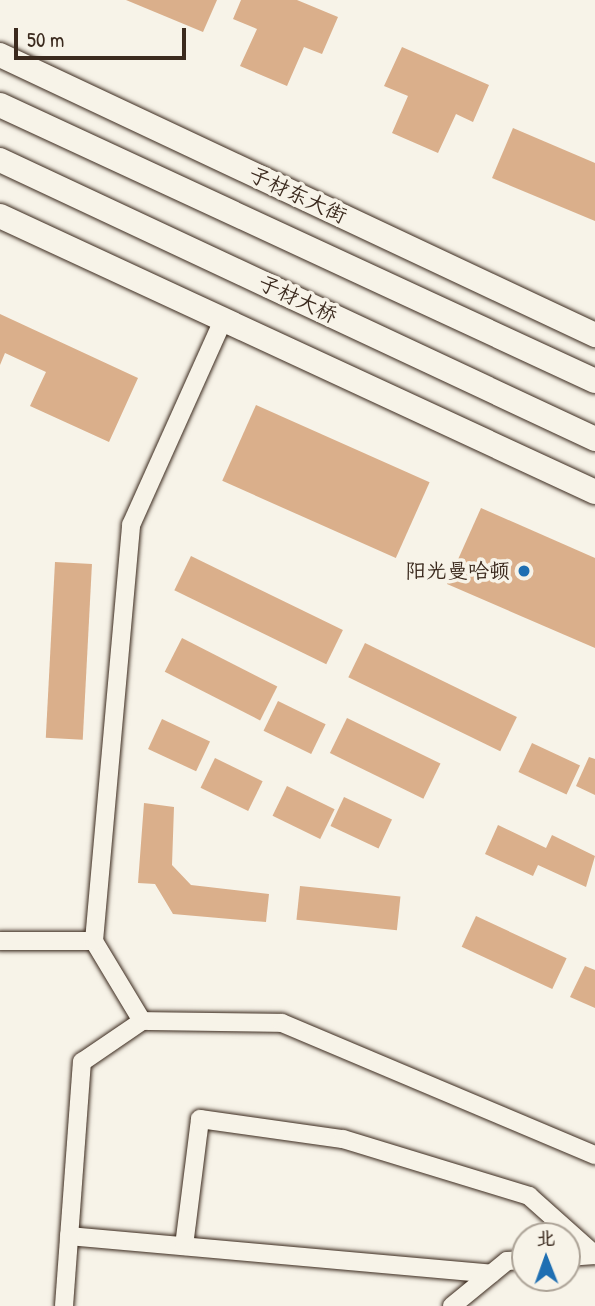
<!DOCTYPE html>
<html>
<head>
<meta charset="utf-8">
<style>
	body { margin:0 }
	#map { position:relative; width:595px; height:1306px; overflow:hidden; background:#f7f3e8; font-family:"Patrick Hand","LXGW WenKai TC",sans-serif }
	div>[style] { position:absolute }
	.building>* { inset:0; background:#daaf8b; transform-origin:0 0 }
	.roads { filter:drop-shadow(0 0 2px #3b2a1e) drop-shadow(0 0 2px #3b2a1e) }
	.street>* { height:18px; margin:-9px; padding:0 9px; transform-origin:9px; border-radius:9px; background:#f7f3e8 }
	.secondary>* { height:24px; margin:-12px; padding:0 12px; transform-origin:12px; border-radius:12px; background:#f7f3e8 }
	.dots>* { width:19px; height:19px; translate:-50% -50%; box-sizing:border-box; border:4px solid #f7f3e8; border-radius:50% }
	span { translate:-50% -50%; white-space:nowrap; text-align:center; line-height:1.15; -webkit-text-stroke:7px #f7f3e8; paint-order:stroke }
	.street-label { font-size:21px; color:#3b2a1e }
	.poi-label { font-size:21px; color:#3b2a1e }
	.right { translate:-100% -50%; text-align:right }
	.north { position:absolute; left:511px; top:1222px; width:70px; height:70px; box-sizing:border-box; background:#f7f3e8; border:2px solid #aca397; border-radius:50%; rotate:359deg; font-size:19px; font-weight:700; line-height:28px; text-align:center; color:#3b2a1e }
	.north::after { content:''; display:block; margin:auto; width:24px; height:32px; background:#1f6fb2; clip-path:polygon(50% 0,100% 100%,50% 72%,0 100%) }
	.scale { position:absolute; left:14px; top:28px; width:172px; height:32px; box-sizing:border-box; border:4px solid #3b2a1e; border-top:0; padding-left:9px; font-size:21px; line-height:24px; white-space:nowrap; color:#3b2a1e; -webkit-text-stroke:5px #f7f3e8; paint-order:stroke }
</style>
</head>
<body>
<div id="map">
	<div class="building">
		<div style="clip-path:polygon(126px 0,217px 0,203px 32px)"></div>
		<div style="clip-path:polygon(241px 0,297px 0,338px 17px,322px 54px,304px 47px,287px 86px,240px 66px,257px 29px,233px 19px)"></div>
		<div style="clip-path:polygon(402px 47px,489px 85px,473px 122px,456px 114px,438px 153px,392px 133px,408px 96px,384px 86px)"></div>
		<div style="clip-path:polygon(513px 128px,595px 163px,595px 221px,492px 178px)"></div>
		<div style="clip-path:polygon(0 314px,138px 378px,109px 442px,30px 406px,46px 372px,5px 353px,0 365px)"></div>
		<div style="left:256px;top:405px;width:190px;height:83px;rotate:24deg"></div>
		<div style="clip-path:polygon(481px 508px,595px 558px,595px 648px,447px 584px)"></div>
		<div style="left:191px;top:556px;width:169px;height:38px;rotate:26deg"></div>
		<div style="left:55px;top:562px;width:37px;height:176px;rotate:3deg"></div>
		<div style="left:182px;top:638px;width:107px;height:38px;rotate:27deg"></div>
		<div style="left:365px;top:643px;width:169px;height:38px;rotate:26deg"></div>
		<div style="left:278px;top:701px;width:53px;height:33px;rotate:26deg"></div>
		<div style="left:347px;top:718px;width:104px;height:39px;rotate:26deg"></div>
		<div style="left:162px;top:719px;width:53px;height:33px;rotate:25deg"></div>
		<div style="left:532px;top:743px;width:53px;height:32px;rotate:25deg"></div>
		<div style="clip-path:polygon(589px 757px,595px 759px,595px 795px,576px 786px)"></div>
		<div style="left:215px;top:758px;width:53px;height:33px;rotate:26deg"></div>
		<div style="left:287px;top:786px;width:53px;height:33px;rotate:26deg"></div>
		<div style="left:344px;top:797px;width:53px;height:32px;rotate:25deg"></div>
		<div style="clip-path:polygon(144px 803px,174px 807px,172px 865px,191px 885px,269px 894px,266px 922px,173px 914px,155px 884px,138px 883px)"></div>
		<div style="clip-path:polygon(498px 825px,546px 848px,552px 835px,595px 856px,586px 887px,538px 865px,533px 876px,485px 854px)"></div>
		<div style="left:300px;top:886px;width:101px;height:34px;rotate:6deg"></div>
		<div style="left:476px;top:916px;width:100px;height:34px;rotate:25deg"></div>
		<div style="clip-path:polygon(585px 966px,595px 970px,595px 1008px,570px 997px)"></div>
	</div>
	<div class="roads">
		<div class="street">
			<div style="left:0;top:941px;width:94px"></div>
			<div style="left:142px;top:1021px;width:140px;rotate:0.8deg"></div>
			<div style="left:282px;top:1023px;width:340px;rotate:22.9deg"></div>
			<div style="left:69px;top:1236px;width:424px;rotate:5.1deg"></div>
			<div style="left:184px;top:1246px;width:128px;rotate:-82.8deg"></div>
			<div style="left:200px;top:1119px;width:144px;rotate:8deg"></div>
			<div style="left:343px;top:1139px;width:195px;rotate:17deg"></div>
			<div style="left:529px;top:1196px;width:89px;rotate:41.8deg"></div>
			<div style="left:567px;top:1257px;width:28px;rotate:-4deg"></div>
			<div style="left:64px;top:1306px;width:245px;rotate:-85.8deg"></div>
			<div style="left:82px;top:1062px;width:73px;rotate:-34.3deg"></div>
			<div style="left:142px;top:1021px;width:93px;rotate:-121deg"></div>
			<div style="left:94px;top:941px;width:418px;rotate:-84.9deg"></div>
			<div style="left:131px;top:525px;width:225px;rotate:-65.8deg"></div>
			<div style="left:452px;top:1306px;width:71px;rotate:-39.3deg"></div>
			<div style="left:507px;top:1261px;width:18px;rotate:-3deg"></div>
		</div>
		<div class="secondary">
			<div style="left:0;top:55px;width:658px;rotate:25.2deg"></div>
			<div style="left:0;top:105px;width:656px;rotate:24.88deg"></div>
			<div style="left:0;top:160px;width:657px;rotate:25.12deg"></div>
			<div style="left:0;top:216px;width:656px;rotate:24.88deg"></div>
		</div>
	</div>
	<div class="dots">
		<div style="left:524px;top:571px;background:#1f6fb2"></div>
	</div>
	<div class="street-label">
		<span style="left:298px;top:195px;rotate:25deg">子材东大街</span>
		<span style="left:298px;top:299px;rotate:25deg">子材大桥</span>
	</div>
	<div class="poi-label">
		<span class="right" style="left:510px;top:571px">阳光曼哈顿</span>
	</div>
	<div class="north">北</div>
	<div class="scale">50 m</div>
</div>
</body>
</html>
